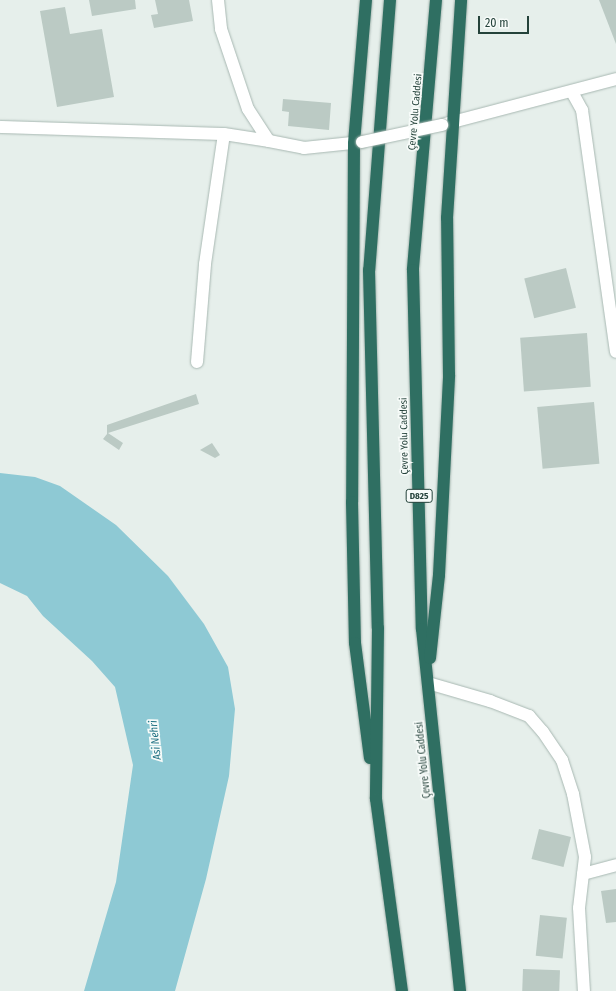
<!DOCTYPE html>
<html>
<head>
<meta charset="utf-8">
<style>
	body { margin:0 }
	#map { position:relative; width:616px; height:991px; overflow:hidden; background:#e6efeb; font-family:"Fira Sans Condensed",sans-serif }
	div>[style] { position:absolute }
	.water>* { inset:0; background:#8ec9d4 }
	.building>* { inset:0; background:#bbcac4; transform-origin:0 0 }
	.roads { filter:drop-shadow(0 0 1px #a8b8b2) drop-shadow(0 0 1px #a8b8b2) }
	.minor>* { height:12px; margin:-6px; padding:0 6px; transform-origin:6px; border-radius:6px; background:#fff }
	.highway>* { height:12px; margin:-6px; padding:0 6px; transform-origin:6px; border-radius:6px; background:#2f6f62 }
	.bridges { filter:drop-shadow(0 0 1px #a8b8b2) drop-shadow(0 0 1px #a8b8b2) }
	.minor-bridge>* { height:12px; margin:-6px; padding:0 6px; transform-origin:6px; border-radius:6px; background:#fff }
	span { translate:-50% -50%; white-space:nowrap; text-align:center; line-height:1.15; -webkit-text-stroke:3.5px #f7fbf9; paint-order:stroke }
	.shield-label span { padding:1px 3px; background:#f7fbf9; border:1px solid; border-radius:3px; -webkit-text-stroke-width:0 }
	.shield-label { font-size:9px; color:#24423a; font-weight:700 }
	.street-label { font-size:10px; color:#24423a }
	.water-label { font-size:11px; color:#1c6f80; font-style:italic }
	.scale { position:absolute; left:478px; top:16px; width:51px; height:18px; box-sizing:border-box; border:2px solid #24423a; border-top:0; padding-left:5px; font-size:12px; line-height:14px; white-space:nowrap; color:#24423a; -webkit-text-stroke:3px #f7fbf9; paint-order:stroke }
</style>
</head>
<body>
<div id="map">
	<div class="water">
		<div style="clip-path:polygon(0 473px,35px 477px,60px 486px,116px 525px,168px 576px,204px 624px,228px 667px,235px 709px,229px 776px,206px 879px,175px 991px,84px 991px,116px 882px,133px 765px,115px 687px,92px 661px,43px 616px,27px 596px,0 583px)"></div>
	</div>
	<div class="building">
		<div style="clip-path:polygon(89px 0,135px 0,136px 9px,92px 16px)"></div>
		<div style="clip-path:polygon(155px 0,189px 0,193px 21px,154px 28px,151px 15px,158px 14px)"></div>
		<div style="clip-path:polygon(599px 0,616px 0,616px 44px)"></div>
		<div style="clip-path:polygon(65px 7px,70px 34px,102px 29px,114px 97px,57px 107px,40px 11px)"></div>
		<div style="clip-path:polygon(283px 99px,331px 103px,329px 130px,288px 126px,289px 112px,282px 111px)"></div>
		<div style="left:566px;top:268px;width:41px;height:43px;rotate:76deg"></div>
		<div style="left:587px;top:333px;width:54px;height:67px;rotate:86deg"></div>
		<div style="clip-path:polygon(196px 394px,199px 404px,108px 433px,123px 443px,119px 450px,103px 439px,107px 434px,107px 425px)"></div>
		<div style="left:594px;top:402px;width:62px;height:57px;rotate:85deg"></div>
		<div style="clip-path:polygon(212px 443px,220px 455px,215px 458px,200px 450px)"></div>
		<div style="left:539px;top:829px;width:33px;height:31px;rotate:14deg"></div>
		<div style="clip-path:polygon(616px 889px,616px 922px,606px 923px,601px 891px)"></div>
		<div style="left:540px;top:915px;width:27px;height:41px;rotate:6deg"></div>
		<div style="left:523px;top:969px;width:37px;height:22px;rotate:2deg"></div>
	</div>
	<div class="roads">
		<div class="minor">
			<div style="left:218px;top:0;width:29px;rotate:84deg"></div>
			<div style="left:221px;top:29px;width:84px;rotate:71.4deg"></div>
			<div style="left:248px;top:109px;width:38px;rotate:57deg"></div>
			<div style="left:269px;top:141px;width:36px;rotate:11deg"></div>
			<div style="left:304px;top:148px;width:58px;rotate:-5.9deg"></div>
			<div style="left:572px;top:92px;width:21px;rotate:61deg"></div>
			<div style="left:582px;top:110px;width:244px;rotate:82deg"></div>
			<div style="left:445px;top:124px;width:177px;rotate:-14.7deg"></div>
			<div style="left:0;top:127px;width:224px;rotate:1.8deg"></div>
			<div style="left:197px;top:362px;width:98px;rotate:-85.3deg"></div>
			<div style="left:205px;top:264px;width:131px;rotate:-81.7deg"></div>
			<div style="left:224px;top:134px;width:46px;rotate:8.8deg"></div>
			<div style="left:428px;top:683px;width:65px;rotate:16.2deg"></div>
			<div style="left:490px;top:701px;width:42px;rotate:21deg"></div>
			<div style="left:529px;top:716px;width:21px;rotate:49deg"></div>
			<div style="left:543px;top:732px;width:34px;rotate:56deg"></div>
			<div style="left:562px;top:760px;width:36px;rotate:72deg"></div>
			<div style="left:573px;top:794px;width:64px;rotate:79.2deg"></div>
			<div style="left:585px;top:857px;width:51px;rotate:96.7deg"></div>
			<div style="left:579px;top:908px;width:83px;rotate:86.6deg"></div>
			<div style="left:583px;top:874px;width:34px;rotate:-15deg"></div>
		</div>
		<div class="highway">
			<div style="left:366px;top:0;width:144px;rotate:94.8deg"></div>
			<div style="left:354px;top:144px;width:358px;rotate:90.3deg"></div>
			<div style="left:352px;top:502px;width:141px;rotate:88.8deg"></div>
			<div style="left:355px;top:643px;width:116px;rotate:82.6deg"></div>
			<div style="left:390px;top:0;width:271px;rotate:94.4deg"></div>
			<div style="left:369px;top:270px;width:358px;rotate:88.6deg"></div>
			<div style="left:378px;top:628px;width:171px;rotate:90.7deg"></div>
			<div style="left:376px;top:799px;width:194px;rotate:82.3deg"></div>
			<div style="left:436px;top:0;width:271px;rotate:94.9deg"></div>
			<div style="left:413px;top:270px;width:359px;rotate:88.6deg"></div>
			<div style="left:422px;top:629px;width:364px;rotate:84deg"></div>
			<div style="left:430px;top:658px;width:83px;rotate:-83.8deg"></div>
			<div style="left:439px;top:575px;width:200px;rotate:-87.1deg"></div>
			<div style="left:449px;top:375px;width:157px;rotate:-90.7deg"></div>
			<div style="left:447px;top:218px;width:218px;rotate:-86.3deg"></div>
		</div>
	</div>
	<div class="bridges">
		<div class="minor-bridge">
			<div style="left:362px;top:142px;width:82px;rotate:-12deg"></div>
		</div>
	</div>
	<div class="shield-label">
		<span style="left:419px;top:496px">D825</span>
	</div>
	<div class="street-label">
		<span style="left:416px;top:112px;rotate:-85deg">Çevre Yolu Caddesi</span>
		<span style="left:405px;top:436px;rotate:-91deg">Çevre Yolu Caddesi</span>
		<span style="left:424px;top:760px;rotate:-96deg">Çevre Yolu Caddesi</span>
	</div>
	<div class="water-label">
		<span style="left:156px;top:740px;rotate:-96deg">Asi Nehri</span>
	</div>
	<div class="scale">20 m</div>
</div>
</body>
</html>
